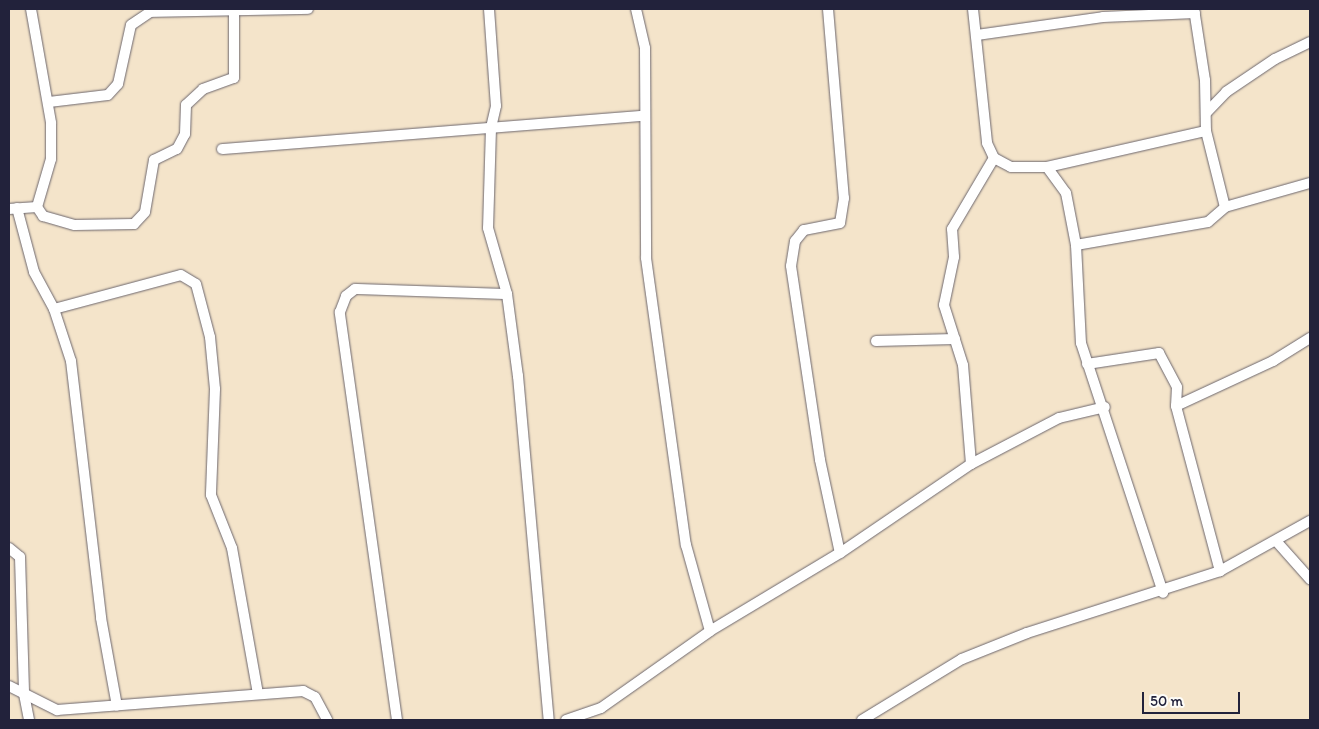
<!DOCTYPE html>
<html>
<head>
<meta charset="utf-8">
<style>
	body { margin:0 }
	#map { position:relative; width:1319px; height:729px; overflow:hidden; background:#f4e4ca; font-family:Itim,sans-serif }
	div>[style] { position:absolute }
	.roads { filter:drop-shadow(0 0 1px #6c666d) drop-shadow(0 0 1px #6c666d) }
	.minor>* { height:10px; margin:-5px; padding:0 5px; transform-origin:5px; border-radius:5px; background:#fff }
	span { translate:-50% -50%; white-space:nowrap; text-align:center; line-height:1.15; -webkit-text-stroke:4px #fdfcf7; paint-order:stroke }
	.frame { position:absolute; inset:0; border:10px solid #22223b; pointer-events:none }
	.scale { position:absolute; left:1142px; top:692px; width:98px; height:22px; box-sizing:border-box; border:2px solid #22223b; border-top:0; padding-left:6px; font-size:15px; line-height:18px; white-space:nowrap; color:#22223b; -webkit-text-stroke:4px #fdfcf7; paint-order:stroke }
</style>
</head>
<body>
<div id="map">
	<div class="roads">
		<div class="minor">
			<div style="left:31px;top:9px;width:116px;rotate:80deg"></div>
			<div style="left:51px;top:123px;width:36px;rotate:90deg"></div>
			<div style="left:51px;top:159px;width:50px;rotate:106.3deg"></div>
			<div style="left:489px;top:9px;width:97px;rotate:85.9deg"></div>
			<div style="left:496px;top:106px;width:23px;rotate:103deg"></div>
			<div style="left:491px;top:128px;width:100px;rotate:91.7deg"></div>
			<div style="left:488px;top:228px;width:69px;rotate:73.9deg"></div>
			<div style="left:507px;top:294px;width:83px;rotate:82.4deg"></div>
			<div style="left:518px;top:376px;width:345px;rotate:84.9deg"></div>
			<div style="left:636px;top:9px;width:40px;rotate:77deg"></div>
			<div style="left:645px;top:48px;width:210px;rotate:89.7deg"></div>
			<div style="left:646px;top:258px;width:290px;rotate:82.1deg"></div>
			<div style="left:686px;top:545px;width:89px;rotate:74.4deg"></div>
			<div style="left:828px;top:9px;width:190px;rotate:85.2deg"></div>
			<div style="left:844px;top:198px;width:25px;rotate:99deg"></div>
			<div style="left:840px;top:223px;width:37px;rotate:169deg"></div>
			<div style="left:804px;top:230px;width:14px;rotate:129deg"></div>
			<div style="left:795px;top:241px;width:25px;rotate:99deg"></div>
			<div style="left:791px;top:266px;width:196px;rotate:81.5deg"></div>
			<div style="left:820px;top:460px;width:95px;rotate:77.9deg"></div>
			<div style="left:973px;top:9px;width:135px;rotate:84deg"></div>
			<div style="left:987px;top:143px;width:17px;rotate:65deg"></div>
			<div style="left:994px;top:158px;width:19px;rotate:28deg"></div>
			<div style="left:1011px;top:167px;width:36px"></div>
			<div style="left:1047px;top:167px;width:32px;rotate:54deg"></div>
			<div style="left:1066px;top:193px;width:53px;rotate:79.1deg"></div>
			<div style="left:1076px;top:245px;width:98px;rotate:87.1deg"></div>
			<div style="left:1081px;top:343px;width:263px;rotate:71.8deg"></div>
			<div style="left:1194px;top:9px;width:72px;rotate:81.2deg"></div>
			<div style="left:1205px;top:80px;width:51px;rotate:88.9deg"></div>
			<div style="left:1206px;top:131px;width:78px;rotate:76deg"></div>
			<div style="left:977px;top:35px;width:127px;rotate:-8.1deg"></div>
			<div style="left:1103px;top:17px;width:92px;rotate:-2.5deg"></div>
			<div style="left:49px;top:102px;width:59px;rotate:-6.8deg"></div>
			<div style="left:108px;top:95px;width:15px;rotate:-48deg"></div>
			<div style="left:118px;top:84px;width:60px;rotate:-77.6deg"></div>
			<div style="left:131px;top:25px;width:23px;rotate:-34deg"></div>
			<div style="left:150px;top:12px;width:158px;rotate:-1.1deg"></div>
			<div style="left:1207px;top:112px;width:28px;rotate:-46deg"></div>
			<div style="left:1226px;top:92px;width:59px;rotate:-34deg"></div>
			<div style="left:1275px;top:59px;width:39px;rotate:-26deg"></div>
			<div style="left:222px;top:149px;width:424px;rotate:-4.5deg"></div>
			<div style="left:1047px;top:167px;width:163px;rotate:-12.8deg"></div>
			<div style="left:37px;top:207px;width:11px;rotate:56deg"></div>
			<div style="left:43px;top:216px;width:33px;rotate:16deg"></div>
			<div style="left:75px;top:225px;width:59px;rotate:-1deg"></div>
			<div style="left:134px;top:224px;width:16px;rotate:-47deg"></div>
			<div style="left:145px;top:212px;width:53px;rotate:-80.2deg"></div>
			<div style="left:154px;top:160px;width:25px;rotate:-26deg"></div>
			<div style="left:177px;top:149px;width:17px;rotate:-62deg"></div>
			<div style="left:185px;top:134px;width:29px;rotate:-88deg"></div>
			<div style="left:186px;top:105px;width:23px;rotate:-43deg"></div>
			<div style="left:203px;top:89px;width:33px;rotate:-20deg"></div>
			<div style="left:234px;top:78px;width:66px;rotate:-90deg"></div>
			<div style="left:17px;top:208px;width:66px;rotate:75.1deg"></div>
			<div style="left:34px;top:272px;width:42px;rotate:61.6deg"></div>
			<div style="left:54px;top:309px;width:55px;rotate:71.9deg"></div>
			<div style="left:71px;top:361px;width:259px;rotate:83.3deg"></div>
			<div style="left:101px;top:618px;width:89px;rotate:79.7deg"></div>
			<div style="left:9px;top:209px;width:28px;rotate:-4deg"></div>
			<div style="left:1076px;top:245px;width:134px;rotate:-9.9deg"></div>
			<div style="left:1208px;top:222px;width:23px;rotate:-41deg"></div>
			<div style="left:1225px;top:207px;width:88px;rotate:-15.8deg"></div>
			<div style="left:54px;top:309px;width:131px;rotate:-15deg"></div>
			<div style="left:181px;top:275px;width:17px;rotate:31deg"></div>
			<div style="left:196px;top:284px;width:55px;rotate:75.2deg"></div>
			<div style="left:210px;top:337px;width:52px;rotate:84.5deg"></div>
			<div style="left:215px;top:389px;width:106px;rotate:92.2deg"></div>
			<div style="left:211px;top:495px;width:57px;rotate:68.4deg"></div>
			<div style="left:232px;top:548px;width:148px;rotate:79.9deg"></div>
			<div style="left:876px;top:341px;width:79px;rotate:-1.5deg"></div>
			<div style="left:1087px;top:364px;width:73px;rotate:-8.7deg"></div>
			<div style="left:1159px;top:353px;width:38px;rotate:62deg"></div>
			<div style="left:1177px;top:387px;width:19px;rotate:93deg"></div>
			<div style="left:1176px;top:406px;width:171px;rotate:75.1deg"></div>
			<div style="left:1176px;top:406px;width:107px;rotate:-24.9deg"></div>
			<div style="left:1273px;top:361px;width:44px;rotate:-31.9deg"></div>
			<div style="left:971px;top:464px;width:99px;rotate:-94.6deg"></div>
			<div style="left:963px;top:365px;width:63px;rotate:-107.6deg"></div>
			<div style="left:944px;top:305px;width:49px;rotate:-78.2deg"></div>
			<div style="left:954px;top:257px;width:28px;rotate:-94deg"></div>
			<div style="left:952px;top:229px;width:82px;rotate:-59.4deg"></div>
			<div style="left:1277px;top:542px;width:50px;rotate:48.3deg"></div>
			<div style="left:9px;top:548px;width:14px;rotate:39deg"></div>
			<div style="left:20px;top:557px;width:137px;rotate:88.3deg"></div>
			<div style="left:24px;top:694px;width:26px;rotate:79deg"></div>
			<div style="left:9px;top:686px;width:54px;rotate:26.6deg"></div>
			<div style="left:57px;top:710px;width:247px;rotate:-4.4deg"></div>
			<div style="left:303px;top:691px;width:13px;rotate:27deg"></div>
			<div style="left:315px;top:697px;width:26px;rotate:62deg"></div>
			<div style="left:397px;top:720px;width:412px;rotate:-98deg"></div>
			<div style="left:340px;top:312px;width:17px;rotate:-69deg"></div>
			<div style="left:346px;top:296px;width:11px;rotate:-38deg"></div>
			<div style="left:355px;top:289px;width:152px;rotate:1.9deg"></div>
			<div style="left:566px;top:720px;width:37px;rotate:-19deg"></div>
			<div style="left:601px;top:708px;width:133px;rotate:-35.2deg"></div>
			<div style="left:710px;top:631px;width:152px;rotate:-31deg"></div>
			<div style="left:840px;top:553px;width:158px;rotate:-34.2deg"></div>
			<div style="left:971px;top:464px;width:99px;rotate:-27.6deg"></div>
			<div style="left:1059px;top:418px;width:47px;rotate:-13.4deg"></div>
			<div style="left:862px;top:720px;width:117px;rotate:-31.4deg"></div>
			<div style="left:962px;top:659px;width:70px;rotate:-21.8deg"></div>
			<div style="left:1027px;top:633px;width:203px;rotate:-17.8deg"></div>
			<div style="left:1220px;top:571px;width:103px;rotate:-29.1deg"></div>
		</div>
	</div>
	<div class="frame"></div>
	<div class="scale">50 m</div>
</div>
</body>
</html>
